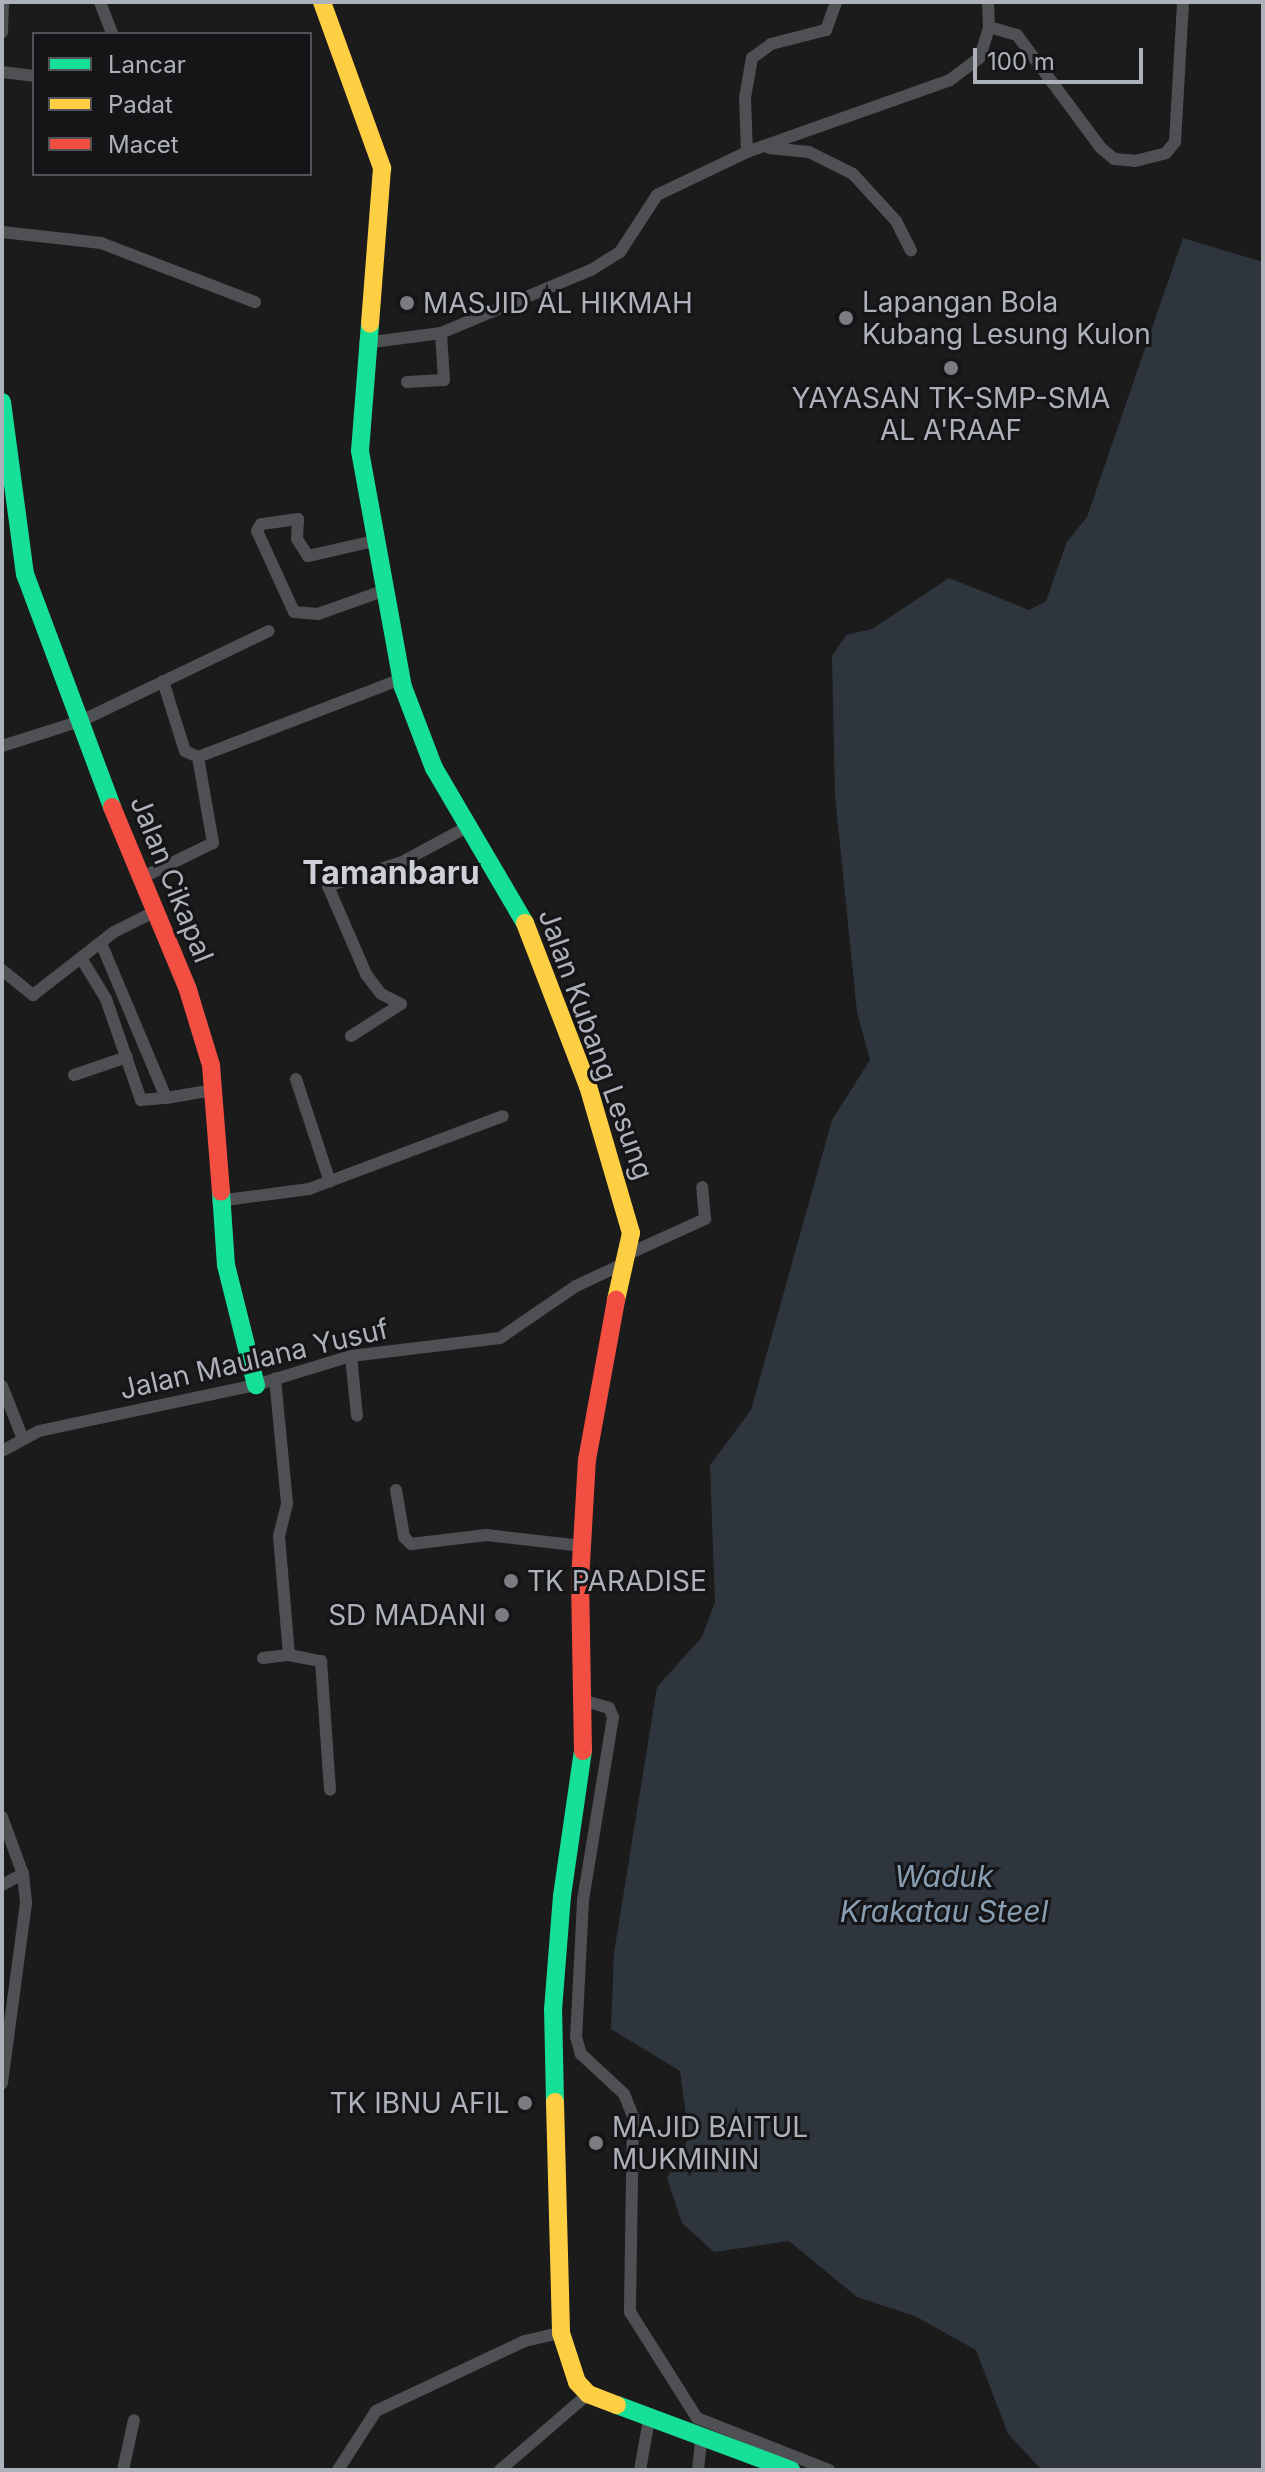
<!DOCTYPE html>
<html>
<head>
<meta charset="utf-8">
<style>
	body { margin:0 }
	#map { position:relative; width:1265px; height:2472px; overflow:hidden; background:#1b1b1b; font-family:Inter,sans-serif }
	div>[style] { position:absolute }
	.water>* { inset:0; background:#2e353c }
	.street>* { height:12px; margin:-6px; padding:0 6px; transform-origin:6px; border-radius:6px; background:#4f5054 }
	.fast>* { height:18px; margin:-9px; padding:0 9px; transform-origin:9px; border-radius:9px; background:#16e098 }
	.slow>* { height:18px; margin:-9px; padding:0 9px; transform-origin:9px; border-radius:9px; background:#ffcf43 }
	.jam>* { height:18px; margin:-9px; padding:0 9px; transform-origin:9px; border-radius:9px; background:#f24e42 }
	.dots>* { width:22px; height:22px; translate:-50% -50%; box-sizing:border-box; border:4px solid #151517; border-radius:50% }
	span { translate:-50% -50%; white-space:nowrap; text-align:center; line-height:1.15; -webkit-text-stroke:6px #151517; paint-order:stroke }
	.poi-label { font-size:28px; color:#adb1ba }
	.left { translate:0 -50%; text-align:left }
	.right { translate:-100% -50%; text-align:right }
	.street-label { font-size:28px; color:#adb1ba }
	.water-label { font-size:30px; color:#879db2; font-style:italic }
	.quarter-label { font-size:32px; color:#ced0d7; font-weight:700 }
	.frame { position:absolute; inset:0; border:4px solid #adb1ba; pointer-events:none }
	.legend { position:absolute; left:32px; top:32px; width:280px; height:144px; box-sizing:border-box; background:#151517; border:2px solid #525358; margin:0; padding:10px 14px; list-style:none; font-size:24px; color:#adb1ba }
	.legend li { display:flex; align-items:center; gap:16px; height:40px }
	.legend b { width:40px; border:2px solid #525358 }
	.scale { position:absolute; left:973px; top:48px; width:170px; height:36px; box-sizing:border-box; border:4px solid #adb1ba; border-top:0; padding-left:10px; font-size:24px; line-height:28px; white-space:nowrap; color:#adb1ba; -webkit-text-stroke:6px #151517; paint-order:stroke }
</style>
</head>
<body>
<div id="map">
	<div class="water">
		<div style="clip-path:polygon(1183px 238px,1263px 262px,1263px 2470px,1042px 2470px,1008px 2434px,976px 2350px,915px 2316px,857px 2297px,789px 2241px,714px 2252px,682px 2223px,667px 2178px,689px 2138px,680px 2071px,611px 2029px,614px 1953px,657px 1687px,702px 1637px,715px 1602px,710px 1465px,751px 1410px,832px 1120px,870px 1060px,857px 1012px,835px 796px,832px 656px,846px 635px,872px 629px,949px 578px,1029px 610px,1046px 601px,1067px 542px,1087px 517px)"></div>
	</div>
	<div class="street">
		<div style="left:100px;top:2px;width:34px;rotate:69deg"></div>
		<div style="left:988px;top:2px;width:25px;rotate:88deg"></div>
		<div style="left:989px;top:27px;width:29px;rotate:16deg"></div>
		<div style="left:1017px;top:35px;width:141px;rotate:53.4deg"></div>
		<div style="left:1101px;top:148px;width:17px;rotate:40deg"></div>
		<div style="left:1114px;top:159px;width:21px;rotate:5deg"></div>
		<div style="left:1135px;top:161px;width:32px;rotate:-14deg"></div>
		<div style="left:1166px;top:153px;width:14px;rotate:-51deg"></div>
		<div style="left:1175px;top:142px;width:140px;rotate:-86.7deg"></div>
		<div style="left:2px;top:32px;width:30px;rotate:-88deg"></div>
		<div style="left:2px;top:72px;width:32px;rotate:7deg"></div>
		<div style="left:769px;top:148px;width:40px;rotate:5.7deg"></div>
		<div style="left:809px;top:152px;width:49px;rotate:26.6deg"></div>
		<div style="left:853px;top:174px;width:64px;rotate:47.5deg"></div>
		<div style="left:896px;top:221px;width:33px;rotate:63deg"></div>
		<div style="left:747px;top:152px;width:54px;rotate:-92.1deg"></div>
		<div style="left:745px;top:98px;width:41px;rotate:-80.1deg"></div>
		<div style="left:752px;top:58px;width:24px;rotate:-36deg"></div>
		<div style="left:771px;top:44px;width:57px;rotate:-14.3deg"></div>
		<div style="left:826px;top:30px;width:30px;rotate:-70deg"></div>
		<div style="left:2px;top:232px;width:100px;rotate:6.3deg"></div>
		<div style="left:101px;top:243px;width:165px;rotate:21deg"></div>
		<div style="left:365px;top:343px;width:77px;rotate:-7.5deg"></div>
		<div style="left:441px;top:333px;width:163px;rotate:-22.8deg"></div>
		<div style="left:591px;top:270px;width:34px;rotate:-32deg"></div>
		<div style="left:620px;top:252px;width:68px;rotate:-57deg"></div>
		<div style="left:657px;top:195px;width:100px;rotate:-25.5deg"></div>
		<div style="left:747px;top:152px;width:215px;rotate:-19.5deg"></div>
		<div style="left:950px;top:80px;width:38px;rotate:-37deg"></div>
		<div style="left:980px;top:57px;width:31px;rotate:-73deg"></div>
		<div style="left:407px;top:382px;width:37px;rotate:-3deg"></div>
		<div style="left:444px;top:380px;width:47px;rotate:-93.7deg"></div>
		<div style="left:374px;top:541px;width:68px;rotate:167.2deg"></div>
		<div style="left:308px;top:556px;width:20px;rotate:-123deg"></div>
		<div style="left:297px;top:539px;width:20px;rotate:-87deg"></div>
		<div style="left:298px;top:519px;width:37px;rotate:172deg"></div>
		<div style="left:261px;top:524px;width:8px;rotate:120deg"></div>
		<div style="left:257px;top:531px;width:89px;rotate:65.4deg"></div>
		<div style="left:294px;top:612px;width:24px;rotate:5deg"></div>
		<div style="left:318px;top:614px;width:69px;rotate:-19.5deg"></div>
		<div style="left:163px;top:681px;width:73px;rotate:72.6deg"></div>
		<div style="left:185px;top:751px;width:14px;rotate:25deg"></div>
		<div style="left:2px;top:746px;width:83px;rotate:-17.6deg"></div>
		<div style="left:81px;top:721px;width:208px;rotate:-25.6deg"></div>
		<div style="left:139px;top:879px;width:82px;rotate:-25.9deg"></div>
		<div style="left:213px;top:843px;width:87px;rotate:-99.9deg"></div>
		<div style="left:198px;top:757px;width:217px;rotate:-21deg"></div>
		<div style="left:101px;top:943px;width:168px;rotate:67.2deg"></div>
		<div style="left:166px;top:1098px;width:49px;rotate:-9.5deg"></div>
		<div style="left:81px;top:958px;width:48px;rotate:58.6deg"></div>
		<div style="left:106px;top:999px;width:107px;rotate:70.9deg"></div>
		<div style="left:141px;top:1100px;width:25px;rotate:-5deg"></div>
		<div style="left:2px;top:970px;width:40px;rotate:39deg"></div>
		<div style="left:33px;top:995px;width:103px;rotate:-37.9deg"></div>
		<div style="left:114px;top:932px;width:45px;rotate:-26.6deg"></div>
		<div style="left:351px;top:1036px;width:59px;rotate:-32.6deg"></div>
		<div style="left:401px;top:1004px;width:22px;rotate:-153deg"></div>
		<div style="left:381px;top:994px;width:25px;rotate:-127deg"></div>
		<div style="left:366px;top:974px;width:96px;rotate:-113.4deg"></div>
		<div style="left:328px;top:886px;width:78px;rotate:-18deg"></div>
		<div style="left:402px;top:862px;width:76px;rotate:-28.2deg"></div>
		<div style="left:74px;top:1075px;width:56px;rotate:-18.8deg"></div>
		<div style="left:296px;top:1079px;width:108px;rotate:71.7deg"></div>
		<div style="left:218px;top:1201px;width:92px;rotate:-7.5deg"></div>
		<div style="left:309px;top:1189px;width:207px;rotate:-20.6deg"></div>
		<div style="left:628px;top:1254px;width:85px;rotate:-24.4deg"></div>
		<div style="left:705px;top:1219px;width:32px;rotate:-95deg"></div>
		<div style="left:351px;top:1356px;width:60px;rotate:84.3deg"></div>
		<div style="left:2px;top:1386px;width:57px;rotate:68.4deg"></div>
		<div style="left:2px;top:1451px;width:42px;rotate:-28.4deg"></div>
		<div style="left:39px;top:1431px;width:222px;rotate:-12deg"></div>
		<div style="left:256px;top:1385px;width:99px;rotate:-17deg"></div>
		<div style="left:351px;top:1356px;width:150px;rotate:-6.9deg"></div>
		<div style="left:500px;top:1338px;width:92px;rotate:-34.4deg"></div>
		<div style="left:576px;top:1286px;width:54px;rotate:-25.1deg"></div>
		<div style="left:396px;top:1490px;width:48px;rotate:80.3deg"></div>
		<div style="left:404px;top:1537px;width:10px;rotate:45deg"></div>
		<div style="left:411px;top:1544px;width:76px;rotate:-6.8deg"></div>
		<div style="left:486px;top:1535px;width:97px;rotate:6.5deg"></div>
		<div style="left:289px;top:1655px;width:33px;rotate:11deg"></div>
		<div style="left:321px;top:1661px;width:129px;rotate:86deg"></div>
		<div style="left:263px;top:1658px;width:26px;rotate:-7deg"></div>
		<div style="left:289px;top:1655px;width:119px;rotate:-94.8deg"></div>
		<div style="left:279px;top:1536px;width:34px;rotate:-76deg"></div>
		<div style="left:287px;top:1503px;width:125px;rotate:-95.5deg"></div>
		<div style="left:585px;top:1701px;width:25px;rotate:16deg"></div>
		<div style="left:609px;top:1708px;width:10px;rotate:66deg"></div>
		<div style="left:613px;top:1717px;width:186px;rotate:99.3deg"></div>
		<div style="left:583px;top:1901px;width:136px;rotate:92.9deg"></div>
		<div style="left:576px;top:2037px;width:18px;rotate:74deg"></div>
		<div style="left:581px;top:2054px;width:59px;rotate:42.9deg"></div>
		<div style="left:624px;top:2094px;width:24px;rotate:68deg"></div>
		<div style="left:633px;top:2116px;width:196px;rotate:90.9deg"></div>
		<div style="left:630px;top:2312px;width:125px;rotate:57.7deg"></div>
		<div style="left:697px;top:2418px;width:142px;rotate:21.5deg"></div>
		<div style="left:2px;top:1817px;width:61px;rotate:69.8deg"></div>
		<div style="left:23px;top:1874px;width:29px;rotate:84deg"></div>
		<div style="left:26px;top:1903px;width:182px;rotate:97.6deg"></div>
		<div style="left:2px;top:1885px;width:24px;rotate:-28deg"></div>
		<div style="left:123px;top:2470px;width:51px;rotate:-77.6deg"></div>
		<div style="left:338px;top:2470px;width:70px;rotate:-57.2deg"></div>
		<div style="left:376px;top:2411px;width:165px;rotate:-25.2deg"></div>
		<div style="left:525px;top:2341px;width:37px;rotate:-13deg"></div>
		<div style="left:500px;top:2470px;width:116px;rotate:-40.8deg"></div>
		<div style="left:640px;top:2470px;width:51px;rotate:-79.8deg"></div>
		<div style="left:698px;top:2470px;width:31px;rotate:-84deg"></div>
	</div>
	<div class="fast">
		<div style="left:370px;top:324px;width:127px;rotate:94.5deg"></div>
		<div style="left:360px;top:451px;width:240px;rotate:79.7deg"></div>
		<div style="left:403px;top:687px;width:87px;rotate:69.1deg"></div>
		<div style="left:434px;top:768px;width:180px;rotate:59.6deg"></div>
		<div style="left:2px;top:402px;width:174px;rotate:82.4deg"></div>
		<div style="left:25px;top:574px;width:249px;rotate:69.5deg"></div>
		<div style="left:221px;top:1192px;width:73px;rotate:86.1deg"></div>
		<div style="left:226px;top:1265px;width:124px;rotate:76deg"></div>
		<div style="left:555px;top:2102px;width:92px;rotate:-91.2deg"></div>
		<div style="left:553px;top:2010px;width:114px;rotate:-85.5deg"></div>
		<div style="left:562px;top:1896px;width:147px;rotate:-81.8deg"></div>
		<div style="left:617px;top:2405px;width:186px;rotate:20.5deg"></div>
	</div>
	<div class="slow">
		<div style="left:322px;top:2px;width:177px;rotate:70.1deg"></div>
		<div style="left:382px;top:168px;width:156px;rotate:94.4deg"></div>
		<div style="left:525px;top:923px;width:175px;rotate:68.9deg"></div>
		<div style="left:588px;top:1086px;width:153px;rotate:73.7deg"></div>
		<div style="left:631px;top:1233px;width:69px;rotate:102.6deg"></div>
		<div style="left:555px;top:2102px;width:231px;rotate:88.5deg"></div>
		<div style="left:561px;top:2333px;width:52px;rotate:71.9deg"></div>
		<div style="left:577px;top:2382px;width:16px;rotate:47deg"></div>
		<div style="left:588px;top:2394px;width:31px;rotate:21deg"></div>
	</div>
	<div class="jam">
		<div style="left:112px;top:807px;width:198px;rotate:67.4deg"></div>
		<div style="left:188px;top:990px;width:78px;rotate:73deg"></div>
		<div style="left:211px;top:1065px;width:127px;rotate:85.5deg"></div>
		<div style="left:583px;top:1751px;width:171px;rotate:-91deg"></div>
		<div style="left:580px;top:1580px;width:120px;rotate:-86.7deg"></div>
		<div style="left:587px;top:1460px;width:163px;rotate:-79.7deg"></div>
	</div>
	<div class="dots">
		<div style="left:407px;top:303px;background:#7a7c82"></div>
		<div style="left:846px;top:318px;background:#7a7c82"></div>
		<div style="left:951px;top:368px;background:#7a7c82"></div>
		<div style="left:511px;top:1581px;background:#7a7c82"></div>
		<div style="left:502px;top:1615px;background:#7a7c82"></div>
		<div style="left:525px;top:2103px;background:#7a7c82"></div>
		<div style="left:596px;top:2143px;background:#7a7c82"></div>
	</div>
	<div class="poi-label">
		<span class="left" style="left:862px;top:318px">Lapangan Bola<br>Kubang Lesung Kulon</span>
		<span class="left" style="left:423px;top:303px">MASJID AL HIKMAH</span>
		<span style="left:951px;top:414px">YAYASAN TK-SMP-SMA<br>AL A'RAAF</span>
		<span class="left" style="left:527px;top:1581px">TK PARADISE</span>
		<span class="right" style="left:486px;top:1615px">SD MADANI</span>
		<span class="right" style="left:509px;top:2103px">TK IBNU AFIL</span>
		<span class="left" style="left:612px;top:2143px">MAJID BAITUL<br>MUKMININ</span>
	</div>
	<div class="street-label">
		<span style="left:172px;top:879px;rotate:68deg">Jalan Cikapal</span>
		<span style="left:596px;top:1044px;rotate:70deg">Jalan Kubang Lesung</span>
		<span style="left:254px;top:1359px;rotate:-13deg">Jalan Maulana Yusuf</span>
	</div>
	<div class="water-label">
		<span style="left:944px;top:1893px">Waduk<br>Krakatau Steel</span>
	</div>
	<div class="quarter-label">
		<span style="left:391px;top:873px">Tamanbaru</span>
	</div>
	<div class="frame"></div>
	<ul class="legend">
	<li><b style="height:10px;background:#16e098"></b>Lancar</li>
	<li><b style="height:10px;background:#ffcf43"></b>Padat</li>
	<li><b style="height:10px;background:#f24e42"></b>Macet</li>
	</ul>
	<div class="scale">100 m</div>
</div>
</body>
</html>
